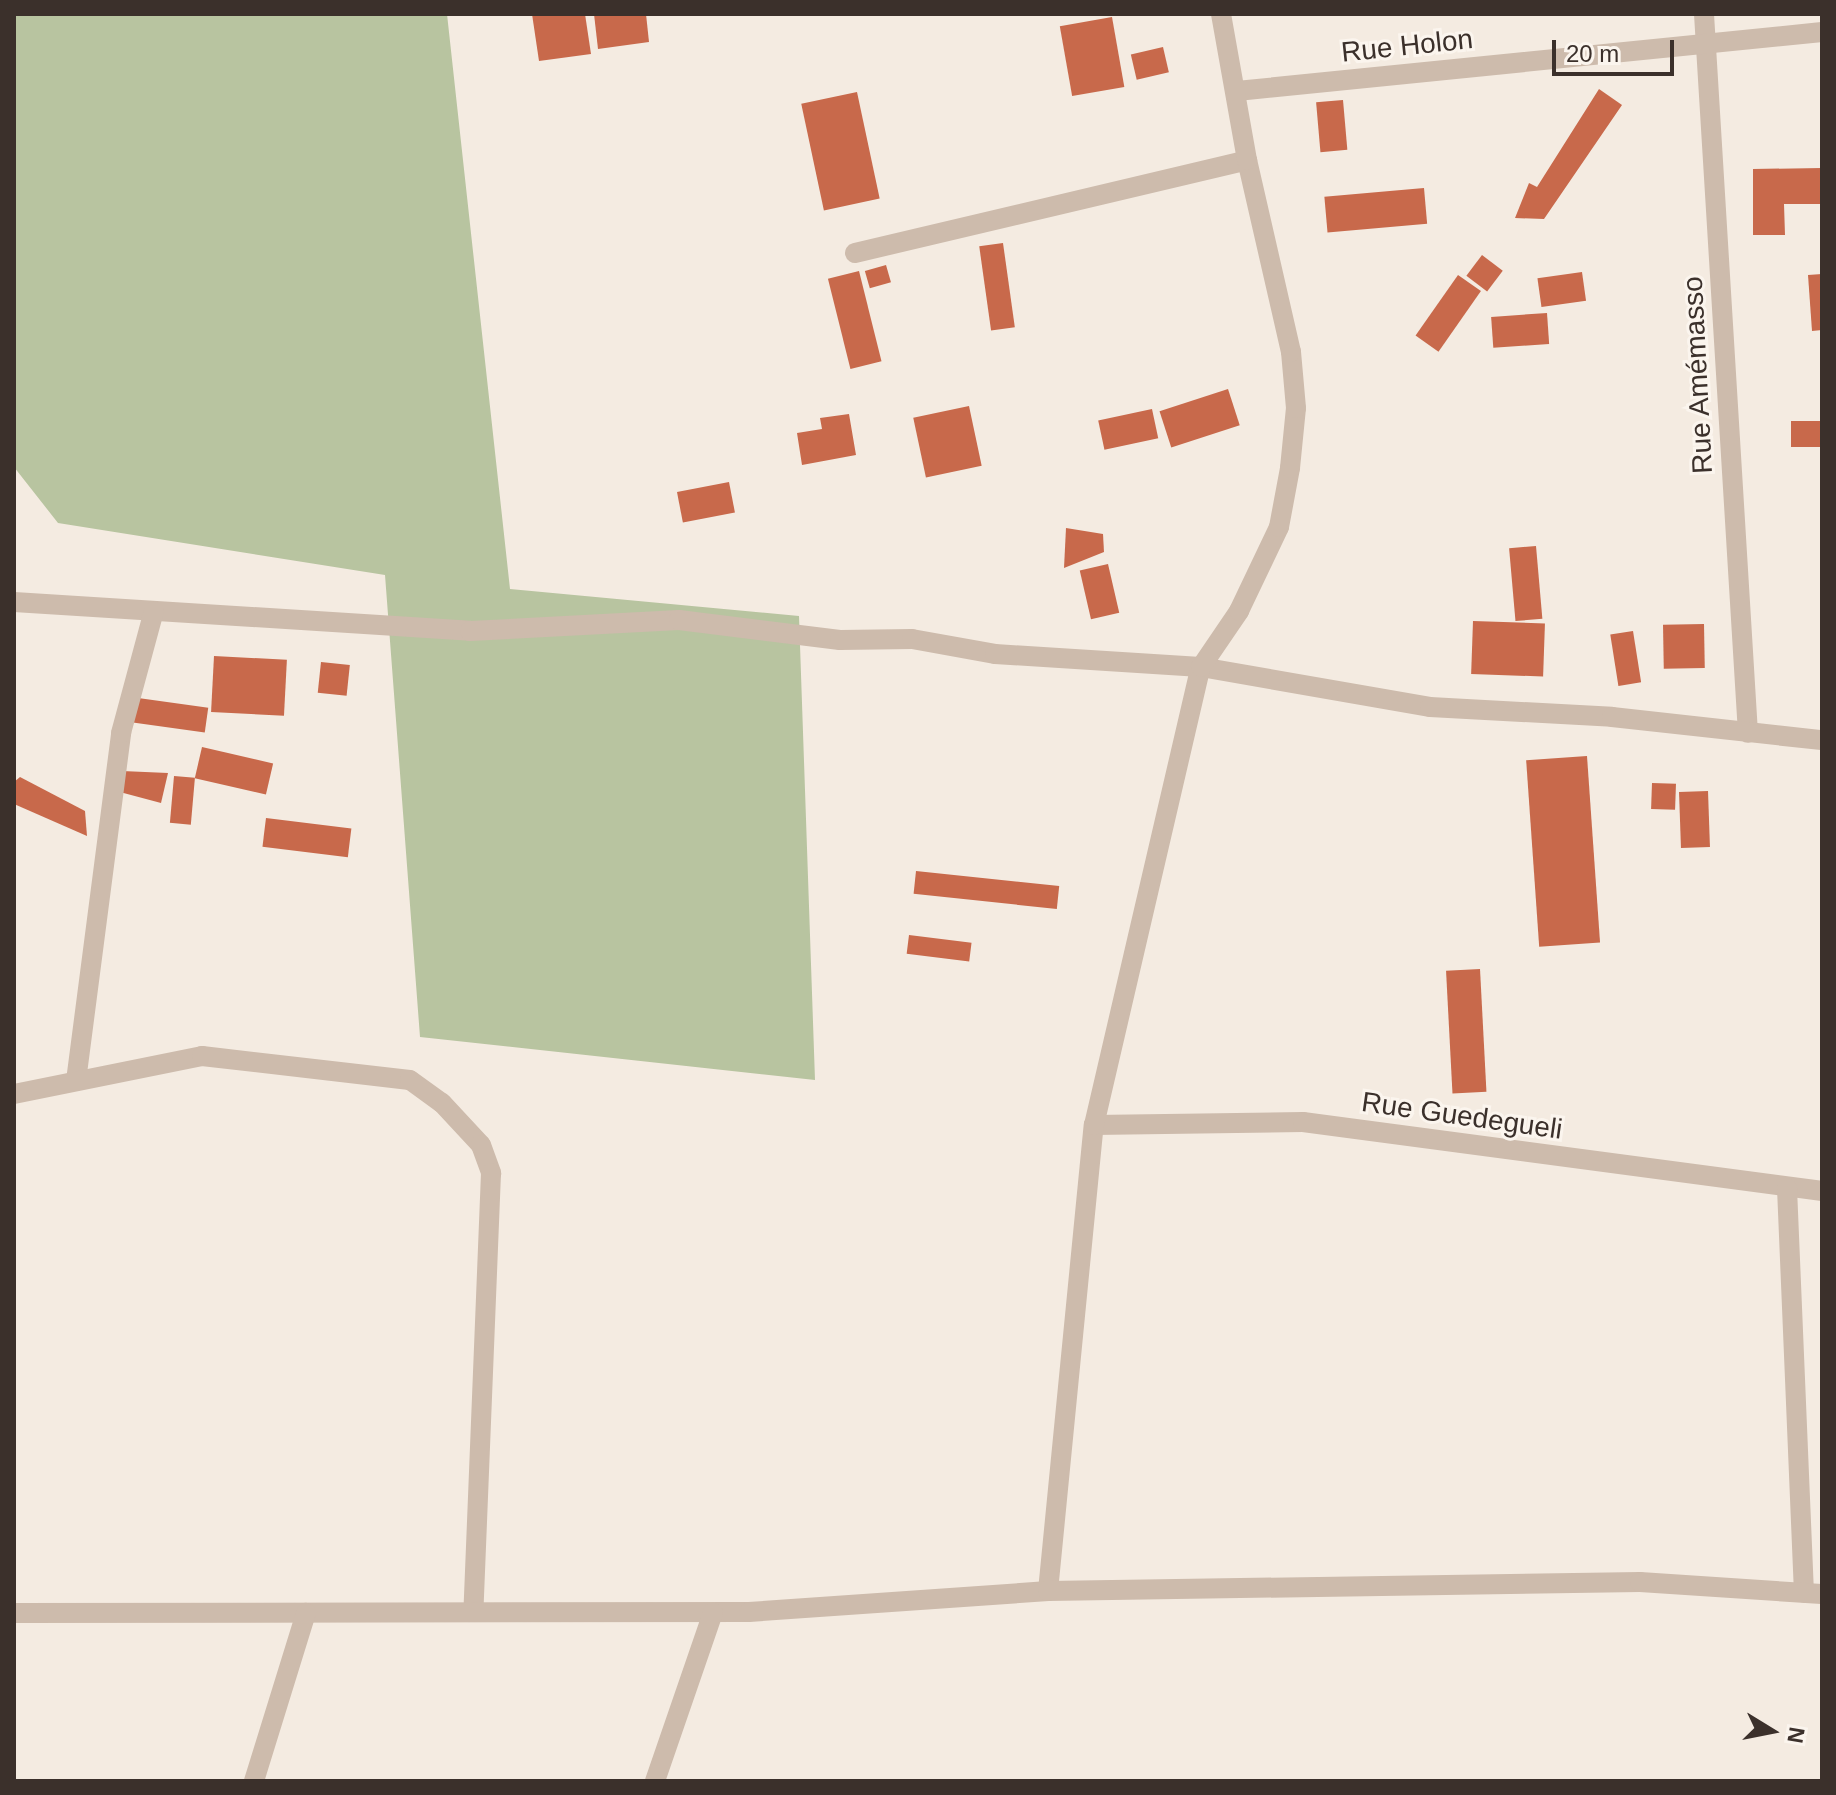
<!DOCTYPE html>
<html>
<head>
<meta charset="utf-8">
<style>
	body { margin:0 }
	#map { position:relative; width:1836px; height:1795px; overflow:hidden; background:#f4ebe1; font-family:Arial,sans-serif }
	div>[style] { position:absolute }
	.green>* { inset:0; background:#b8c4a0 }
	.building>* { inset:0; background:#c8694b; transform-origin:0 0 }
	.minor>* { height:20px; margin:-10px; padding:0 10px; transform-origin:10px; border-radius:10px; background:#cdbbac }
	span { translate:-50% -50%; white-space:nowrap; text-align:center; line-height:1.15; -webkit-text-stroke:6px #fbf5ee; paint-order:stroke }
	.street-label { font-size:28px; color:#3b302b }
	.frame { position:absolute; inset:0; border:16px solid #3b302b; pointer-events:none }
	.north { position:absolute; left:1732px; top:1691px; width:80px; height:80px; -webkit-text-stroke:6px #fbf5ee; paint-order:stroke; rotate:100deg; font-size:22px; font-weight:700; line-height:32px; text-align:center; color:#3b302b }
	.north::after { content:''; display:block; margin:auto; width:28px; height:36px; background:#3b302b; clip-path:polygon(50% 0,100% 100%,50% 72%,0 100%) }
	.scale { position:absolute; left:1552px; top:40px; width:122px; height:36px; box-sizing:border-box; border:4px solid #3b302b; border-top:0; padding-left:10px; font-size:24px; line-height:28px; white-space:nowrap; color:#3b302b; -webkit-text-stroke:6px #fbf5ee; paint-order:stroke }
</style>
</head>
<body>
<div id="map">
	<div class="green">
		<div style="clip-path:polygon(14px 14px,447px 14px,510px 589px,799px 616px,815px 1080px,420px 1037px,385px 575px,58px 523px,14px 467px)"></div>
	</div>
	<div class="building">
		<div style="clip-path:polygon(532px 14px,585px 14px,591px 54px,539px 61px)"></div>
		<div style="clip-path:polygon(594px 14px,646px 14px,649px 42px,598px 49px)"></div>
		<div style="left:1112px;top:17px;width:71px;height:53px;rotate:80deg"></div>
		<div style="left:1163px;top:47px;width:26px;height:33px;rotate:77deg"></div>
		<div style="clip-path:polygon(1599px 89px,1622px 105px,1544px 219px,1515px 218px,1529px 183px,1537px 187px)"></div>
		<div style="left:857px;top:92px;width:109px;height:57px;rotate:78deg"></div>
		<div style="left:1343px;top:100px;width:50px;height:27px;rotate:85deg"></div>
		<div style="clip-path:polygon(1822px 168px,1822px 204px,1784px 204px,1785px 235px,1753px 235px,1753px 169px)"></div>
		<div style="left:1424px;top:188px;width:36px;height:100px;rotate:85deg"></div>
		<div style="left:1003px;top:243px;width:85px;height:24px;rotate:82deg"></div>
		<div style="left:1482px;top:255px;width:26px;height:26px;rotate:37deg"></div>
		<div style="left:886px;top:265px;width:18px;height:22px;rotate:74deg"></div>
		<div style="left:859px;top:271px;width:93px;height:32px;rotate:76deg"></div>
		<div style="left:1582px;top:272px;width:29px;height:45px;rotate:82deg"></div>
		<div style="clip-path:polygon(1822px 274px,1822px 330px,1812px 331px,1808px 275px)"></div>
		<div style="left:1458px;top:275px;width:28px;height:74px;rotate:35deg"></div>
		<div style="left:1547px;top:313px;width:31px;height:56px;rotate:86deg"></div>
		<div style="left:1228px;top:389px;width:38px;height:72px;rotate:72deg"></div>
		<div style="left:969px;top:406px;width:61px;height:57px;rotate:78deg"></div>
		<div style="left:1152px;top:409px;width:30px;height:55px;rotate:78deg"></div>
		<div style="clip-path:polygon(849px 414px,856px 455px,802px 465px,797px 433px,822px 429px,820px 418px)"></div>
		<div style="left:1822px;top:421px;width:26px;height:31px;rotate:90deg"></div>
		<div style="left:729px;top:482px;width:31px;height:53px;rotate:79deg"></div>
		<div style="clip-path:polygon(1066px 528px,1103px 534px,1104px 552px,1064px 568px)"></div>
		<div style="left:1536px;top:546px;width:73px;height:27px;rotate:85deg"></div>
		<div style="left:1108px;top:564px;width:50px;height:29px;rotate:77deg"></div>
		<div style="left:1473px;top:621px;width:72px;height:53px;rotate:2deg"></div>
		<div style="left:1704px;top:624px;width:44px;height:41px;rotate:89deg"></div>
		<div style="left:1633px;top:631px;width:52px;height:23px;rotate:81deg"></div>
		<div style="left:214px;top:656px;width:73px;height:56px;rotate:3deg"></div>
		<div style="left:321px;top:662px;width:29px;height:31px;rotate:6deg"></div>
		<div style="left:131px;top:697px;width:78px;height:25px;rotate:8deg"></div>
		<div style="left:202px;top:747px;width:73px;height:32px;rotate:13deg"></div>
		<div style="left:1587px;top:756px;width:187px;height:61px;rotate:86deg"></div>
		<div style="clip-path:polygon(122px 771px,168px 773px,161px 803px,116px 791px)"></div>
		<div style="left:174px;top:776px;width:21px;height:47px;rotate:5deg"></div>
		<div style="clip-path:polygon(20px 777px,85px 811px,87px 836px,14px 804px,14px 782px)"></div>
		<div style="left:1652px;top:783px;width:24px;height:26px;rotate:2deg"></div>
		<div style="left:1708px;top:791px;width:56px;height:29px;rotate:88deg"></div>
		<div style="left:266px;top:818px;width:86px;height:29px;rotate:7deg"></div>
		<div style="left:916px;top:871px;width:144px;height:23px;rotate:6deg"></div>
		<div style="left:909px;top:935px;width:63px;height:19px;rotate:7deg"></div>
		<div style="left:1480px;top:969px;width:123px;height:34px;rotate:87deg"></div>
	</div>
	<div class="minor">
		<div style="left:1704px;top:14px;width:720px;rotate:86.5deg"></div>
		<div style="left:1237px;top:91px;width:588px;rotate:-5.76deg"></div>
		<div style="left:855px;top:253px;width:403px;rotate:-13.3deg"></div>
		<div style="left:14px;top:602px;width:457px;rotate:3.6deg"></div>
		<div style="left:470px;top:631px;width:209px;rotate:-3deg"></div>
		<div style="left:679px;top:620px;width:162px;rotate:7.1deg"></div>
		<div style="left:840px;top:640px;width:72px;rotate:-0.8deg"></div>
		<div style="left:912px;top:639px;width:84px;rotate:10.2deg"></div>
		<div style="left:995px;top:654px;width:206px;rotate:3.6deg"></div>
		<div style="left:1201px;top:667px;width:232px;rotate:9.9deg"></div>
		<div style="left:1430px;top:707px;width:182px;rotate:3.1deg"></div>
		<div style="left:1612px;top:717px;width:211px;rotate:6.3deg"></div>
		<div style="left:76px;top:1081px;width:351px;rotate:-82.6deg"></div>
		<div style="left:121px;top:733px;width:126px;rotate:-74.9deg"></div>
		<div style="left:14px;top:1094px;width:192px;rotate:-11.4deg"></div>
		<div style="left:202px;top:1056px;width:209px;rotate:6.6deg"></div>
		<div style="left:410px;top:1080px;width:39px;rotate:36deg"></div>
		<div style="left:442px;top:1103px;width:57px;rotate:47.1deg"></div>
		<div style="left:481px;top:1145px;width:30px;rotate:70deg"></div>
		<div style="left:491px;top:1173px;width:439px;rotate:92.3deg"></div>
		<div style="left:1094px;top:1125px;width:209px;rotate:-0.8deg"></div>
		<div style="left:1303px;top:1122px;width:524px;rotate:7.57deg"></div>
		<div style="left:1787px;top:1188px;width:405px;rotate:87.6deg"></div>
		<div style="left:1048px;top:1591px;width:468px;rotate:-84.4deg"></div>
		<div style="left:1094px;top:1125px;width:470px;rotate:-76.9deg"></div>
		<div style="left:1201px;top:667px;width:68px;rotate:-55.8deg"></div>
		<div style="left:1239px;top:611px;width:93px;rotate:-64.5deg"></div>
		<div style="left:1279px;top:527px;width:60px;rotate:-79.4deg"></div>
		<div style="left:1290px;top:468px;width:60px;rotate:-84.3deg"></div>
		<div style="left:1296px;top:408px;width:56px;rotate:-95.1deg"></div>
		<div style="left:1291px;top:352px;width:197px;rotate:-102.9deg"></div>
		<div style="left:1247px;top:160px;width:148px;rotate:-100.1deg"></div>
		<div style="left:14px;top:1613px;width:735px;rotate:-0.08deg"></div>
		<div style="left:749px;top:1612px;width:300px;rotate:-4deg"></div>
		<div style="left:1048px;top:1591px;width:592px;rotate:-0.87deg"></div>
		<div style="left:1640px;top:1582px;width:182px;rotate:3.8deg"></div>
		<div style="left:254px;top:1781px;width:176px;rotate:-72.8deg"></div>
		<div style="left:655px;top:1781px;width:178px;rotate:-71deg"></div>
	</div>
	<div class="street-label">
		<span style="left:1407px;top:46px;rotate:-6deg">Rue Holon</span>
		<span style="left:1698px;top:375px;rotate:-93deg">Rue Amémasso</span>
		<span style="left:1462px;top:1116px;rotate:8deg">Rue Guedegueli</span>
	</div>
	<div class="frame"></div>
	<div class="north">N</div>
	<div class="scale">20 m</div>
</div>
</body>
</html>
